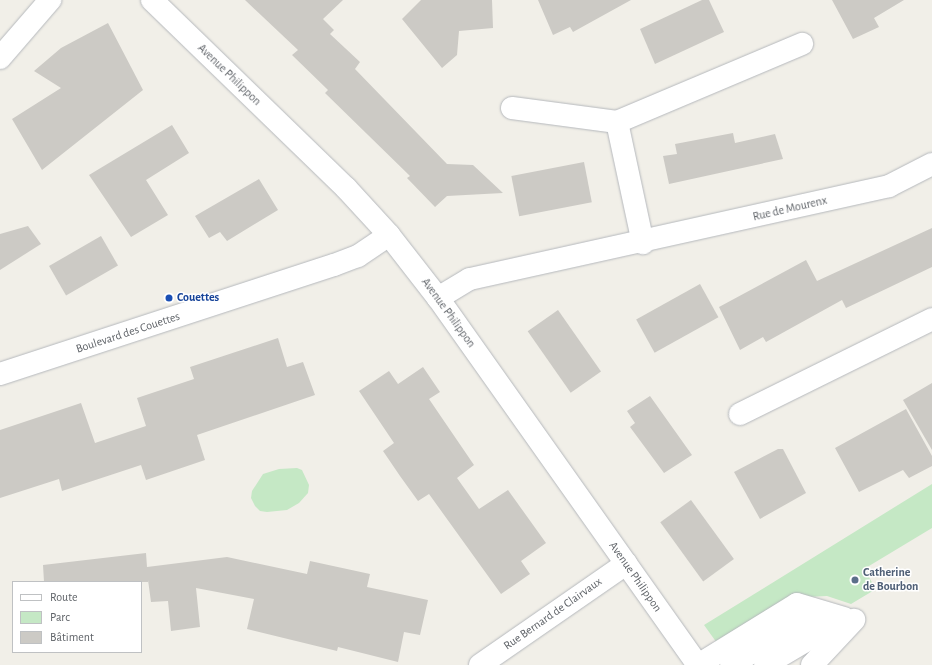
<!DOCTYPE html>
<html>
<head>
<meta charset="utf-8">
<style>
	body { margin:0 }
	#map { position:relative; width:932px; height:665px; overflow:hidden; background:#f1efe8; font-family:"Alegreya Sans",sans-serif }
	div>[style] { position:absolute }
	.green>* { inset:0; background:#c5e8c5 }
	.building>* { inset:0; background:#cccac5; transform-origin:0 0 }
	.roads { filter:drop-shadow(0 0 1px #b5b8bc) drop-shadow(0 0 1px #b5b8bc) }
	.minor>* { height:22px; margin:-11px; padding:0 11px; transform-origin:11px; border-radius:11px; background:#fff }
	.dots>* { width:11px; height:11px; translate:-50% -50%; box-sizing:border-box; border:2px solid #fff; border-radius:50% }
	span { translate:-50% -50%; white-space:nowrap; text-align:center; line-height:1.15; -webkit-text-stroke:3px #fff; paint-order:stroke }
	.street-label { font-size:12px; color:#5f6368 }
	.transit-label { font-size:12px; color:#164399; font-weight:700 }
	.left { translate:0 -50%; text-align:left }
	.service-label { font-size:12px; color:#4e5e75; font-weight:700 }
	.legend { position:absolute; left:12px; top:581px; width:130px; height:72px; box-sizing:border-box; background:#fff; border:1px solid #bfc1c3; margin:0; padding:5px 7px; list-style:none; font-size:12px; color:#5f6368 }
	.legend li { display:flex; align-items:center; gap:8px; height:20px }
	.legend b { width:20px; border:1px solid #bfc1c3 }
</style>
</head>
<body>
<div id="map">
	<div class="green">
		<div style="clip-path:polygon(297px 468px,302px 470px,309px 485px,308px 493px,299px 503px,287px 510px,267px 512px,260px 511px,255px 506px,251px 498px,252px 491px,263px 474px,279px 469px)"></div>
		<div style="clip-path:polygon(932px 484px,932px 528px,864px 569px,876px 589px,851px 604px,827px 596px,806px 597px,717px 643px,704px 625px)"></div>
	</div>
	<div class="building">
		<div style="clip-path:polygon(245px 0,343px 0,323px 19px,334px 30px,330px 34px,360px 62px,355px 69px,447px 164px,473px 165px,503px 193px,447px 196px,435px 207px,407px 178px,410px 176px,325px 93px,328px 90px,292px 55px,298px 50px)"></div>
		<div style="clip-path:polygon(421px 0,492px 0,493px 28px,459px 31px,457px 55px,442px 68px,402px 19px)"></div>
		<div style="clip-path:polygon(538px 0,631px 0,573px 32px,570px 27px,553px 35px)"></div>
		<div style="clip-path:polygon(702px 0,709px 0,724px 32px,655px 64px,640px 29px)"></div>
		<div style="clip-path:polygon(832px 0,904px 0,874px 18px,879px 27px,853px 39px)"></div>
		<div style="clip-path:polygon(108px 23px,143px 90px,42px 170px,12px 119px,61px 88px,34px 71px,61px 48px)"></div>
		<div style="clip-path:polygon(172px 125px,189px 153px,146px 180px,168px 215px,131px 237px,89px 175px)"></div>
		<div style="clip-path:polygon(733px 133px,735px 143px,775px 134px,783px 159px,669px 184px,663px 156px,677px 154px,675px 144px)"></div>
		<div style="left:584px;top:162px;width:41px;height:74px;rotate:79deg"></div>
		<div style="clip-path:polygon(259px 179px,278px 210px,227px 241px,220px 232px,209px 238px,195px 216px)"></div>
		<div style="clip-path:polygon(28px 226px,41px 244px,0 270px,0 234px)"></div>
		<div style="clip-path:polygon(932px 228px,932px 267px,846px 308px,842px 300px,766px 342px,763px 337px,740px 350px,719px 307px,806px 260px,817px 281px)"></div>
		<div style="left:101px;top:236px;width:34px;height:60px;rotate:60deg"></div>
		<div style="left:700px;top:284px;width:38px;height:73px;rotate:61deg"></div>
		<div style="left:558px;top:310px;width:75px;height:37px;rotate:55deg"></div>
		<div style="clip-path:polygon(278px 338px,287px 367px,303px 362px,315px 395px,197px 435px,205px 460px,146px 480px,141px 465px,62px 491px,59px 479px,0 498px,0 430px,81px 403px,95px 443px,146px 426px,137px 398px,194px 379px,190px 367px)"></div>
		<div style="clip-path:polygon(423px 367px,440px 392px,429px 399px,474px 465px,457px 478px,479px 509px,508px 490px,546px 543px,521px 561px,530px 574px,501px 594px,429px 494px,418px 501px,400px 476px,383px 451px,394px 443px,359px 391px,389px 371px,398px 384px)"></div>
		<div style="clip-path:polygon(932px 383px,932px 450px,903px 400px)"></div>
		<div style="clip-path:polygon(650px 396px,692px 455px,664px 473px,630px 427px,635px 423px,627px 411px)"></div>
		<div style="clip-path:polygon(906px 409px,932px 456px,932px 466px,909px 478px,903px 470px,859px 492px,835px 448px)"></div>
		<div style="clip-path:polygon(778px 449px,783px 449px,806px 493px,760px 519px,734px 472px)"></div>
		<div style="left:691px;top:500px;width:73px;height:38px;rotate:54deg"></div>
		<div style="clip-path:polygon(146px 553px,147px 567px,227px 557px,307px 574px,310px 561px,370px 574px,367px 587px,428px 600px,420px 635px,404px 632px,398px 662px,338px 647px,337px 651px,247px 629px,254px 599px,196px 588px,200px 627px,171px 631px,168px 601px,151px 602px,148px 580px,148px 582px,44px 582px,43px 565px)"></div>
	</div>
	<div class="roads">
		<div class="minor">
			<div style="left:152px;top:0;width:270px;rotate:44.1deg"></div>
			<div style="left:346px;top:188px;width:64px;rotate:47.5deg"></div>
			<div style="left:389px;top:235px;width:80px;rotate:52.1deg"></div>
			<div style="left:438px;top:298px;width:450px;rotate:54.7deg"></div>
			<div style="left:698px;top:665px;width:116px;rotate:-31.6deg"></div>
			<div style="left:797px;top:604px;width:49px;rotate:16.6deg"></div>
			<div style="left:0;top:58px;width:77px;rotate:-49.2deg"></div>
			<div style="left:512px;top:108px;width:106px;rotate:7.6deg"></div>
			<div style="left:617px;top:122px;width:201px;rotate:-22.9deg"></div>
			<div style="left:617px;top:122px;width:124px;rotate:77.9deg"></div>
			<div style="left:438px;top:298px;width:37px;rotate:-31deg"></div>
			<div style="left:470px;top:279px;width:429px;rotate:-12.5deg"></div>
			<div style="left:889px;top:186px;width:48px;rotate:-27.1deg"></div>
			<div style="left:0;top:374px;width:351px;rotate:-18.1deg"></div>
			<div style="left:334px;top:265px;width:26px;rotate:-21deg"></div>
			<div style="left:358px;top:256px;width:37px;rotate:-34deg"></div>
			<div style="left:740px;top:414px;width:214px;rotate:-26.3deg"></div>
			<div style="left:480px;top:665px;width:178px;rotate:-34.7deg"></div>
			<div style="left:731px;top:665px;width:89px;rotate:-31.2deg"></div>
			<div style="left:807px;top:619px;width:24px;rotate:-2deg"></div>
			<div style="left:765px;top:665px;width:88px;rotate:-30.6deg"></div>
			<div style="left:812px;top:665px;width:62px;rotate:-47deg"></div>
		</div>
	</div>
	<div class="dots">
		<div style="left:169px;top:298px;background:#1a4fb4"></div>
		<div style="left:855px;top:580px;background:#5c6f8a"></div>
	</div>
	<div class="street-label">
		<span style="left:229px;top:75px;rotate:44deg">Avenue Philippon</span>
		<span style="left:790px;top:209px;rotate:-13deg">Rue de Mourenx</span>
		<span style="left:448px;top:313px;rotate:54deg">Avenue Philippon</span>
		<span style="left:128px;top:333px;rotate:-18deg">Boulevard des Couettes</span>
		<span style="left:635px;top:577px;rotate:55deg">Avenue Philippon</span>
		<span style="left:553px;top:614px;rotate:-35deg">Rue Bernard de Clairvaux</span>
	</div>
	<div class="transit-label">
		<span class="left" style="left:177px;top:298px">Couettes</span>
	</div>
	<div class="service-label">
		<span class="left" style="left:863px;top:580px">Catherine<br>de Bourbon</span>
	</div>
	<ul class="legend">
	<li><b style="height:5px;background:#fff"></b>Route</li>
	<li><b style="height:11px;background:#c5e8c5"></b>Parc</li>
	<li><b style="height:11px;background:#cccac5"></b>Bâtiment</li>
	</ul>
</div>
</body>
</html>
